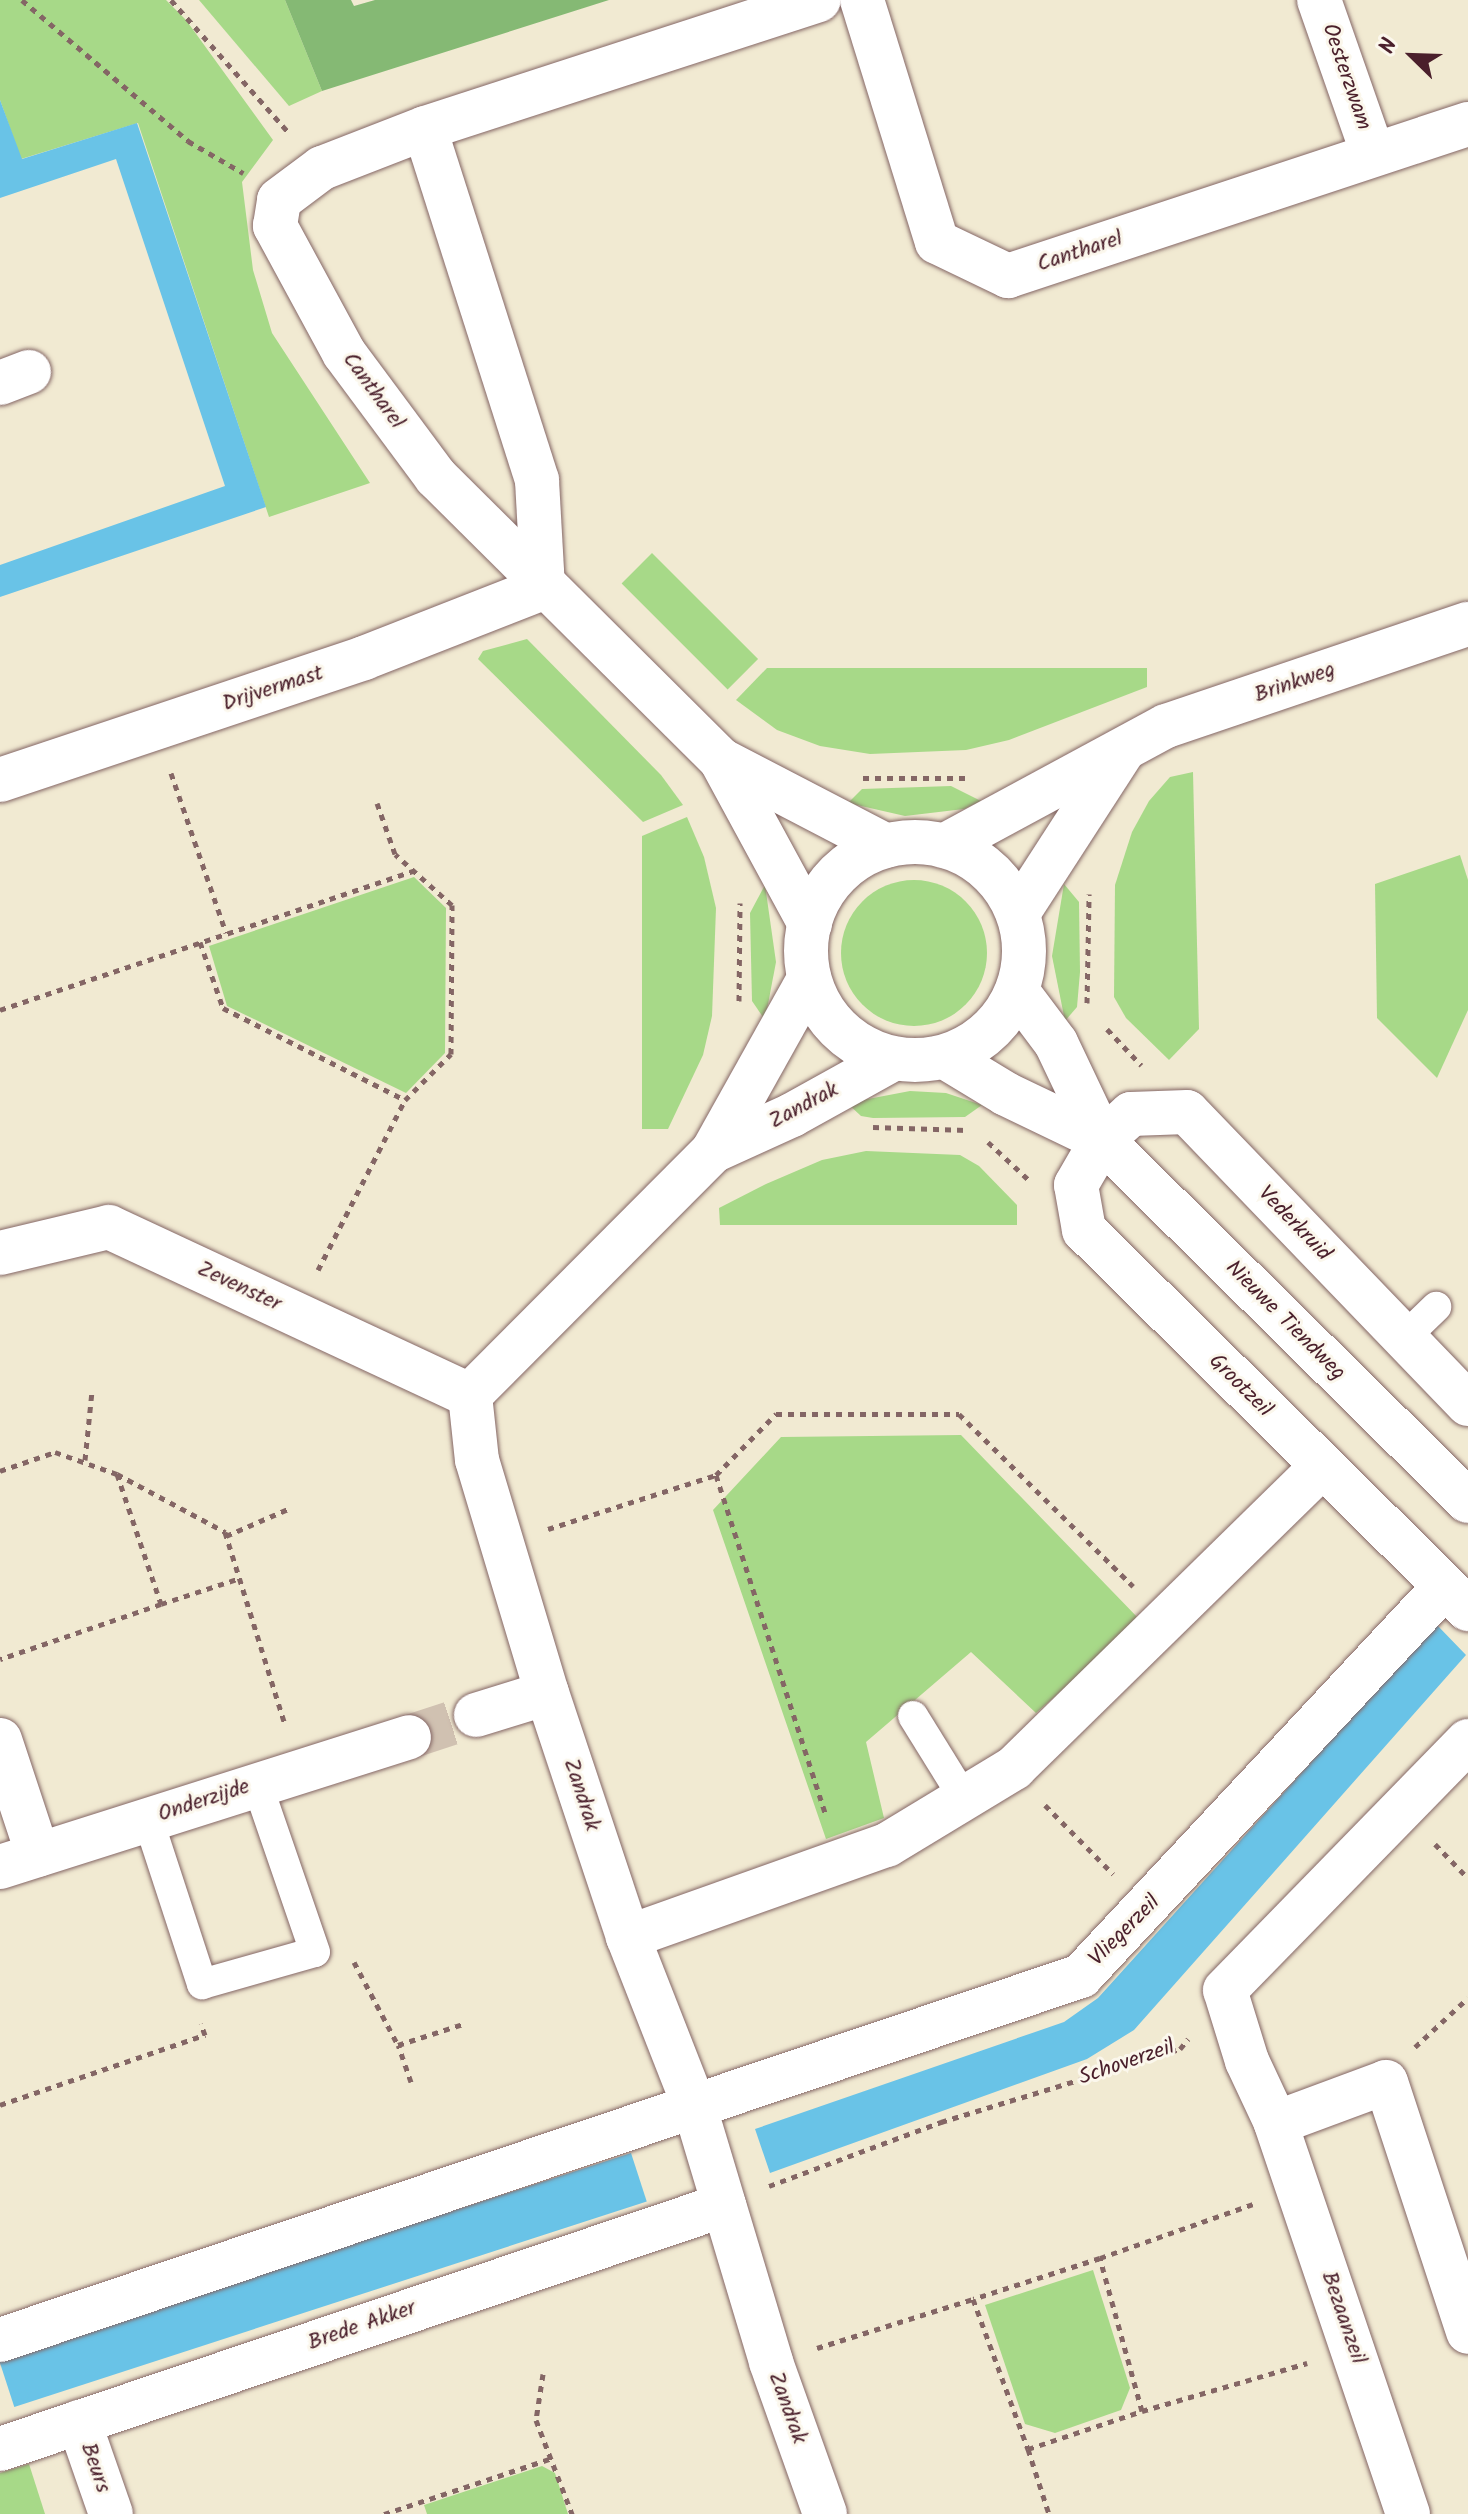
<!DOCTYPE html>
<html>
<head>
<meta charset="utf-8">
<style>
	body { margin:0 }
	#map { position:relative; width:1468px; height:2514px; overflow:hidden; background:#f1ead2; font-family:Kalam,sans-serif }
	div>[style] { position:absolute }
	.green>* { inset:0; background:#a7d988; transform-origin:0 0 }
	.round { border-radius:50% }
	.forest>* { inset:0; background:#85b974 }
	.water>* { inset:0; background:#69c3e7; transform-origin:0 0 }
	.minor-tunnel>* { height:44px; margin-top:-22px; transform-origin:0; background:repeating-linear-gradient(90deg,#d0c1b1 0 44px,transparent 0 66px) }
	.path>* { height:5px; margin-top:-2.5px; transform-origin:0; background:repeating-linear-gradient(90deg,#846665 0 6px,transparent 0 12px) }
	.roads { filter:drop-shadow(0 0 2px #846665) drop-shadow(0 0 2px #846665) }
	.service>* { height:30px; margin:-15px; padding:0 15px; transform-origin:15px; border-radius:15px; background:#fff }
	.pedestrian>* { height:44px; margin:-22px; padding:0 22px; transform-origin:22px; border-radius:22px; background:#fff }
	.minor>* { height:44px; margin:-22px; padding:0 22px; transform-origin:22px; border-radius:22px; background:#fff }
	.tertiary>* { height:44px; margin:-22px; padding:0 22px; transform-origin:22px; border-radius:22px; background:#fff }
	.tertiary>.ring { margin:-22px; padding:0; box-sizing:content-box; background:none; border:44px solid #fff; border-radius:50% }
	span { translate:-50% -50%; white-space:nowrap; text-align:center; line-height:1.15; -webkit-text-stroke:6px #fbf7ec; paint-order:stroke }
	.street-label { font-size:22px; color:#4a1f2b }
	.north { position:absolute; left:1372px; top:16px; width:80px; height:80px; -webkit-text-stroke:6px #fbf7ec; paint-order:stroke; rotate:293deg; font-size:22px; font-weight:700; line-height:32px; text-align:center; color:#4a1f2b }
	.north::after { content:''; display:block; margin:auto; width:28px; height:36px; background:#4a1f2b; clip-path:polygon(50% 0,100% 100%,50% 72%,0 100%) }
</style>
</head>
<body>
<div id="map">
	<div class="green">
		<div style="clip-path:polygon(0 0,166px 0,186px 20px,273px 140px,242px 182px,253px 270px,272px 333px,370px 483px,269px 517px,138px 123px,21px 159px,0 100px)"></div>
		<div style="clip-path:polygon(199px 0,285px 0,322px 91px,289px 106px)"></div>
		<div style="left:652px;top:553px;width:150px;height:43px;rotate:45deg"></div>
		<div style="clip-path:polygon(527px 639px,661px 775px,683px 805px,643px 822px,478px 659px,483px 651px)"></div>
		<div style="clip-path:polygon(767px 668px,1147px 668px,1147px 687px,1009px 740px,966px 750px,870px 754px,820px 746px,777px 730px,736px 700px)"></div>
		<div style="clip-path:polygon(1193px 772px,1199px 1029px,1169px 1060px,1126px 1018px,1114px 997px,1115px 885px,1132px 832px,1149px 801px,1170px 777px)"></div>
		<div style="clip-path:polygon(951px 786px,981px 801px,964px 809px,905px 816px,848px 803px,862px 789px)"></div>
		<div style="clip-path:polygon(687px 817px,704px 857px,716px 908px,712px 1016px,703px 1055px,668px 1129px,642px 1129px,642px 836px)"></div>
		<div style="clip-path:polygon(1460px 855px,1468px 880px,1468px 1010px,1437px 1078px,1377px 1018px,1375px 884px)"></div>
		<div style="clip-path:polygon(414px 877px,446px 908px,445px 1053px,406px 1093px,227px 1006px,209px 946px)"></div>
		<div class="round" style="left:841px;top:880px;width:146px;height:146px"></div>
		<div style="clip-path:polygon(1064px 884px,1079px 902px,1080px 972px,1077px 1007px,1065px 1021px,1052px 956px)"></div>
		<div style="clip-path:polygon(765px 885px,776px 962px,765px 1020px,752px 1001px,750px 913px)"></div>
		<div style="clip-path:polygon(910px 1091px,946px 1093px,982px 1105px,965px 1117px,873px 1118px,861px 1116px,847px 1103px)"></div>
		<div style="clip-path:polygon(866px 1151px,960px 1155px,979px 1166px,1017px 1205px,1017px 1225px,720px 1225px,719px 1208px,766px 1184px,822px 1160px)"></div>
		<div style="clip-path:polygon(961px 1435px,1141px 1621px,1036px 1713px,971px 1652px,866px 1742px,884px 1818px,826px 1839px,713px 1510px,781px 1437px)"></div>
		<div style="clip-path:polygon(1093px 2270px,1130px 2388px,1121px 2410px,1055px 2433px,1025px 2424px,985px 2305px)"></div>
		<div style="clip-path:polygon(29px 2464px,45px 2514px,0 2514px,0 2473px)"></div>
		<div style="clip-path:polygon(542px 2466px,555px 2473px,568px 2514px,427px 2514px,424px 2505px)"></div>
	</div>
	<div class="forest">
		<div style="clip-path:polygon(285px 0,351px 0,354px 6px,375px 0,609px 0,322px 91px)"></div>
	</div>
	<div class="water">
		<div style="clip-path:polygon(0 100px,22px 159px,137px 123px,266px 507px,0 597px,0 565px,225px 486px,116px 159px,0 198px)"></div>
		<div style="clip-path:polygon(1436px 1624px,1466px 1655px,1134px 2030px,1087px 2059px,770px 2173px,755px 2129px,1064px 2022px,1098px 1998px)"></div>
		<div style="left:631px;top:2153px;width:51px;height:665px;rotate:72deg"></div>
	</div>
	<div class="minor-tunnel">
		<div style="left:409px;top:1737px;width:71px;rotate:-18.2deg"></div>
	</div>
	<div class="path">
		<div style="left:22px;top:0;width:218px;rotate:40.3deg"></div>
		<div style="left:188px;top:141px;width:64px;rotate:30.2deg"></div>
		<div style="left:171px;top:0;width:179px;rotate:48.4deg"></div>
		<div style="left:171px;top:773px;width:169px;rotate:71deg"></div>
		<div style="left:863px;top:778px;width:102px"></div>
		<div style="left:200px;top:942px;width:70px;rotate:70.8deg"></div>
		<div style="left:223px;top:1008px;width:204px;rotate:26.8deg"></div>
		<div style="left:405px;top:1100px;width:65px;rotate:-45deg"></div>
		<div style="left:451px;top:1054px;width:149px;rotate:-89.6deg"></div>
		<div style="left:452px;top:905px;width:76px;rotate:-138.2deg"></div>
		<div style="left:395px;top:854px;width:54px;rotate:-109.4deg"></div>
		<div style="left:739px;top:1001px;width:98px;rotate:-89.4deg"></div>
		<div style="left:1087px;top:1003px;width:109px;rotate:-88.9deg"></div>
		<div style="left:0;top:1010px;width:436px;rotate:-18.6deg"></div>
		<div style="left:1107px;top:1029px;width:50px;rotate:46.6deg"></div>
		<div style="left:873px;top:1127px;width:94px;rotate:1.8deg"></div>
		<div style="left:988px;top:1142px;width:57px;rotate:42.9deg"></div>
		<div style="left:318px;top:1270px;width:191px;rotate:-62.9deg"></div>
		<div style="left:85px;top:1460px;width:69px;rotate:-84.2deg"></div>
		<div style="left:0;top:1471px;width:58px;rotate:-19.1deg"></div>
		<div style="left:55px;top:1452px;width:66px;rotate:19.5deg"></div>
		<div style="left:117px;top:1474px;width:137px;rotate:71.3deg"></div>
		<div style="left:161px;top:1604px;width:170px;rotate:161.1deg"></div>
		<div style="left:117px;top:1474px;width:123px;rotate:28.2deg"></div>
		<div style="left:225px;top:1532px;width:202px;rotate:72.7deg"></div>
		<div style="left:716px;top:1475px;width:358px;rotate:72.1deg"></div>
		<div style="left:548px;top:1529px;width:176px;rotate:-17.8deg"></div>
		<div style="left:716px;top:1475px;width:86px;rotate:-45.5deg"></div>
		<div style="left:776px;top:1414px;width:183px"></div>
		<div style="left:959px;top:1414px;width:245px;rotate:44.7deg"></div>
		<div style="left:226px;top:1536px;width:68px;rotate:-23.5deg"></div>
		<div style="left:161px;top:1604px;width:83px;rotate:-18.2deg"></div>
		<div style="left:1045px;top:1805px;width:97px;rotate:45.4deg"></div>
		<div style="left:1435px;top:1844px;width:47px;rotate:45.9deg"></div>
		<div style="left:354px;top:1962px;width:94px;rotate:62.1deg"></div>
		<div style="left:1415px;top:2047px;width:72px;rotate:-42.8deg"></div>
		<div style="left:411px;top:2082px;width:39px;rotate:-109deg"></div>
		<div style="left:398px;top:2045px;width:68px;rotate:-17.9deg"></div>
		<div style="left:0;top:2105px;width:217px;rotate:-18.9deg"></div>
		<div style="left:205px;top:2035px;width:12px;rotate:-110deg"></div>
		<div style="left:769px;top:2186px;width:184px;rotate:-20.4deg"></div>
		<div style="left:941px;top:2122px;width:250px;rotate:-17deg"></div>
		<div style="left:1180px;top:2049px;width:13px;rotate:-51deg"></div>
		<div style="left:1100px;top:2258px;width:162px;rotate:-19.4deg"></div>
		<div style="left:817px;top:2348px;width:164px;rotate:-17.4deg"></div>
		<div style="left:973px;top:2299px;width:160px;rotate:69.9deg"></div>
		<div style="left:1028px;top:2449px;width:120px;rotate:-18.4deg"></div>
		<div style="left:1142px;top:2411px;width:159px;rotate:-105.4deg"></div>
		<div style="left:1100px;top:2258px;width:133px;rotate:162.1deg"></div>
		<div style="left:543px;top:2374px;width:47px;rotate:98.7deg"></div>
		<div style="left:536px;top:2420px;width:101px;rotate:69deg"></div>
		<div style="left:1142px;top:2411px;width:172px;rotate:-16.2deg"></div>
		<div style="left:1028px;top:2449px;width:68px;rotate:72.1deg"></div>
		<div style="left:384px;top:2514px;width:177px;rotate:-18.4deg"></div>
	</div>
	<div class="roads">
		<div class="service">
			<div style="left:1404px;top:1338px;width:45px;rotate:-44.1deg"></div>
			<div style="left:913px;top:1716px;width:99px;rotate:58.2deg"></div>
			<div style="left:148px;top:1819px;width:174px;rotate:71.9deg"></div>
			<div style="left:202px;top:1984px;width:117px;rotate:-15.8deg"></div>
			<div style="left:315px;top:1952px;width:178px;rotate:-109deg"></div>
		</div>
		<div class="pedestrian">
			<div style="left:0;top:2340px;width:1141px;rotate:-18.61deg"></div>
			<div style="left:1081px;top:1976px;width:533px;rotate:-46.97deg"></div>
		</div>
		<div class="minor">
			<div style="left:862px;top:0;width:253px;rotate:72.8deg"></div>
			<div style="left:937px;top:242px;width:79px;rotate:25.6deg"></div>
			<div style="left:1008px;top:276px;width:484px;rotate:-18.3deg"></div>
			<div style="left:1319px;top:0;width:163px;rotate:70.7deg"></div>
			<div style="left:0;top:383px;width:31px;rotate:-21deg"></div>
			<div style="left:721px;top:760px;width:186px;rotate:27.5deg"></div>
			<div style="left:0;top:780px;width:384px;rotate:-18.5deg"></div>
			<div style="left:364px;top:658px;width:192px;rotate:-21.4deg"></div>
			<div style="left:543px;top:588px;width:108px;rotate:-93.2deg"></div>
			<div style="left:537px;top:480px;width:369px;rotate:-107.7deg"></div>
			<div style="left:810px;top:924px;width:187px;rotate:-118.5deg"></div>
			<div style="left:721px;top:760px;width:402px;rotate:-135.2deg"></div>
			<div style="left:436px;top:477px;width:154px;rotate:-126.6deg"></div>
			<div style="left:344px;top:353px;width:145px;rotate:-118.5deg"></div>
			<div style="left:275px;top:226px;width:26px;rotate:-81deg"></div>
			<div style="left:279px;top:200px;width:54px;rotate:-36.7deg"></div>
			<div style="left:322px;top:168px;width:110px;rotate:-21.2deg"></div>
			<div style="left:425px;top:128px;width:414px;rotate:-18deg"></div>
			<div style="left:809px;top:979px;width:197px;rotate:119.2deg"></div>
			<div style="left:713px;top:1151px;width:344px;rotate:134.9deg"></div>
			<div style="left:470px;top:1395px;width:65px;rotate:83.9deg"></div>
			<div style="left:477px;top:1460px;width:243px;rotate:73.3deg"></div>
			<div style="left:547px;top:1693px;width:257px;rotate:71.6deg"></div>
			<div style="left:628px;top:1937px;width:184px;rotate:68.6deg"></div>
			<div style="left:695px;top:2108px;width:265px;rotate:73.3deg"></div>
			<div style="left:771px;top:2362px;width:161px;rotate:70.4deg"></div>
			<div style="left:713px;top:1151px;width:87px;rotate:-24.5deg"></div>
			<div style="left:792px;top:1115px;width:115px;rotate:-29deg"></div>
			<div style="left:0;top:1253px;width:112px;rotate:-13.4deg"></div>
			<div style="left:109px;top:1227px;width:398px;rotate:25deg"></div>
			<div style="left:1468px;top:1404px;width:405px;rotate:-133.9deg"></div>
			<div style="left:1187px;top:1112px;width:56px;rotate:178deg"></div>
			<div style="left:1131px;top:1114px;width:39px;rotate:138deg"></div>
			<div style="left:1102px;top:1140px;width:52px;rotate:120deg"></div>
			<div style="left:1076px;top:1185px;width:46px;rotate:79.9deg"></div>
			<div style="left:1084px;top:1230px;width:540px;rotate:44.62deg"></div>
			<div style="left:476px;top:1715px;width:74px;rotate:-17.2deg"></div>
			<div style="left:0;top:1740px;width:121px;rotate:71.7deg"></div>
			<div style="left:0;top:1867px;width:429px;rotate:-17.6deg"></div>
			<div style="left:628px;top:1937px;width:275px;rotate:-19.6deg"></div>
			<div style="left:887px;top:1845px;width:149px;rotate:-31.2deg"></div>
			<div style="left:1014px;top:1768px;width:430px;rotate:-44.4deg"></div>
			<div style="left:1276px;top:2123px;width:117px;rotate:-20.4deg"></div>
			<div style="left:1386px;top:2082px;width:263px;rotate:71.8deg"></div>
			<div style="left:79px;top:2422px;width:97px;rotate:70.8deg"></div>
			<div style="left:0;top:2449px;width:764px;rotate:-18.62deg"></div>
			<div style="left:1408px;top:2514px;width:413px;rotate:-108.7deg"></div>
			<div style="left:1276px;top:2123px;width:68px;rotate:-115.1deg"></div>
			<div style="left:1247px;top:2061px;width:74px;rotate:-107.2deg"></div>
			<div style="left:1225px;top:1990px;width:348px;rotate:-45.7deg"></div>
		</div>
		<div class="tertiary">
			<div class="ring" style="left:806px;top:842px;width:174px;height:174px"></div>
			<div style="left:944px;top:846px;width:252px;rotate:-28.4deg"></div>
			<div style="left:1166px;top:726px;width:319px;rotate:-18.7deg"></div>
			<div style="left:1018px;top:913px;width:193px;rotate:-57.1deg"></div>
			<div style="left:1017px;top:991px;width:65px;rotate:53.1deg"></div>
			<div style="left:1056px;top:1043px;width:107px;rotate:64.6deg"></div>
			<div style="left:945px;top:1057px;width:71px;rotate:31.2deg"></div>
			<div style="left:1006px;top:1094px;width:106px;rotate:25.6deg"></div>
			<div style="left:1102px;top:1140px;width:514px;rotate:44.61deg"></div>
		</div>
	</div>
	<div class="street-label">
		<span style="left:1346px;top:77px;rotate:71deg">Oesterzwam</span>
		<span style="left:1080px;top:252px;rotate:-18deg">Cantharel</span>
		<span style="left:373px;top:391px;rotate:54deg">Cantharel</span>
		<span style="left:1295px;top:683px;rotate:-19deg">Brinkweg</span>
		<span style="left:273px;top:689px;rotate:-18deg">Drijvermast</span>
		<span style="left:804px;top:1106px;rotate:-28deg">Zandrak</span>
		<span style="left:1294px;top:1224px;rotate:46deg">Vederkruid</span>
		<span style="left:239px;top:1287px;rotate:25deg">Zevenster</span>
		<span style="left:1285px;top:1321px;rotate:45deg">Nieuwe Tiendweg</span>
		<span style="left:1240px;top:1386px;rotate:45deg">Grootzeil</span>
		<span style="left:581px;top:1795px;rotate:72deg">Zandrak</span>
		<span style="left:204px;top:1801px;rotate:-18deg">Onderzijde</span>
		<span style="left:1125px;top:1931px;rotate:-45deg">Vliegerzeil</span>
		<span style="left:1127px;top:2063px;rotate:-19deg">Schoverzeil</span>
		<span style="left:1343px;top:2318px;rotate:71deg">Bezaanzeil</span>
		<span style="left:362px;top:2326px;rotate:-19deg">Brede Akker</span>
		<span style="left:787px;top:2408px;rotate:70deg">Zandrak</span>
		<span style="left:95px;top:2468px;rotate:71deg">Beurs</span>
	</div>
	<div class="north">N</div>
</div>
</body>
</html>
